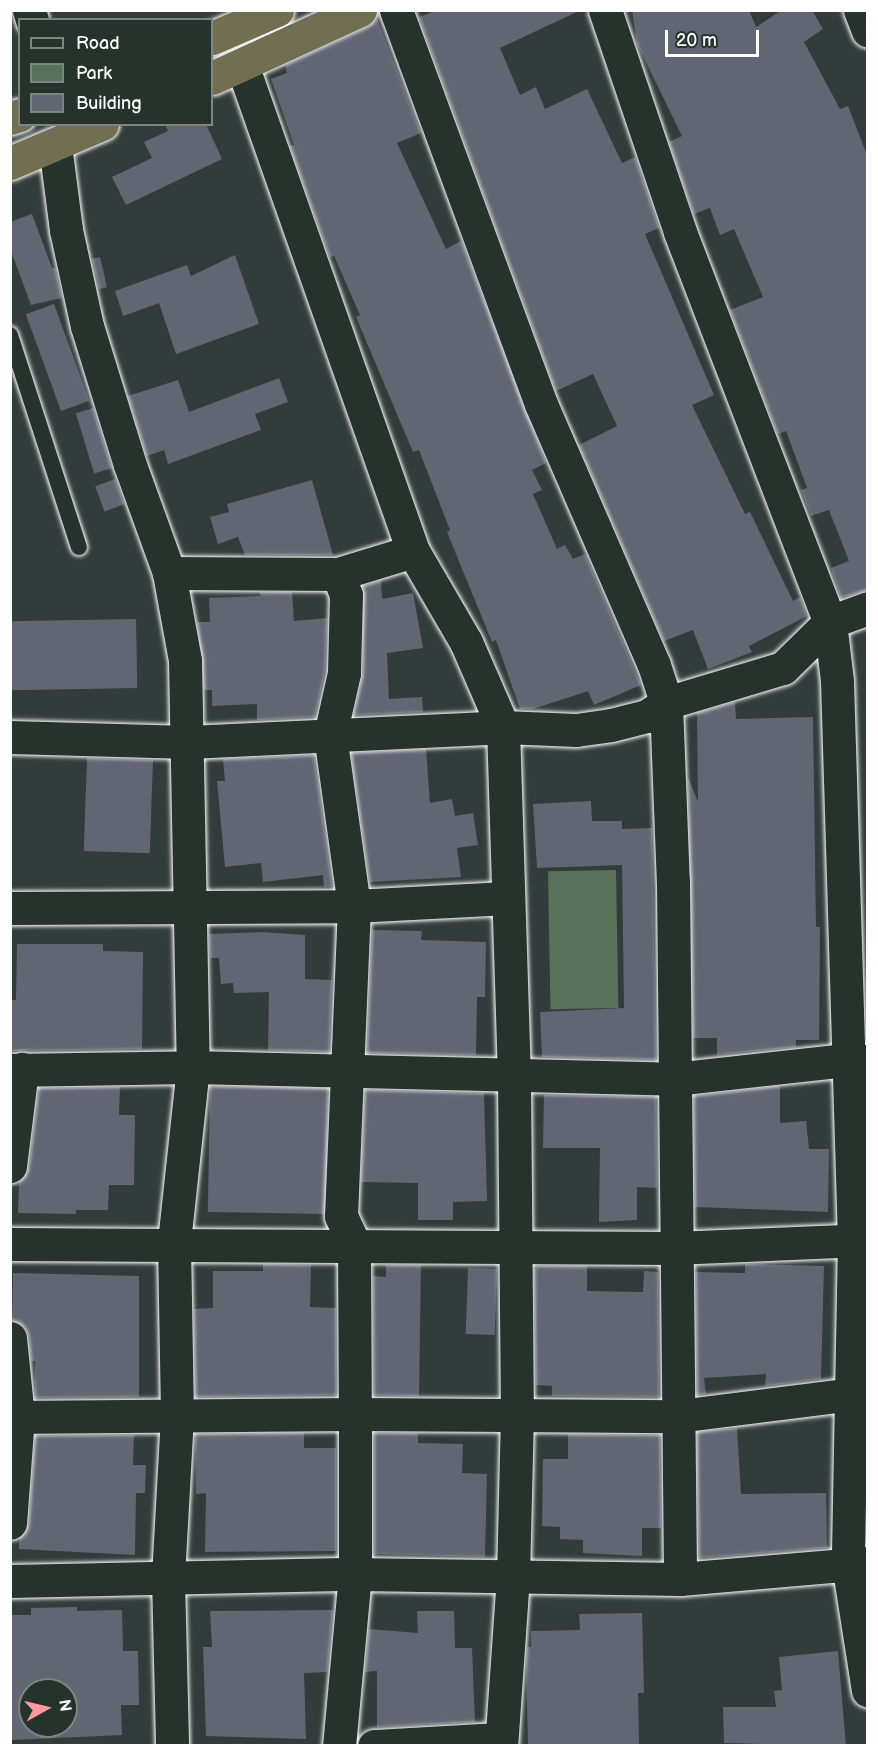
<!DOCTYPE html>
<html>
<head>
<meta charset="utf-8">
<style>
	body { margin:0 }
	#map { position:relative; width:878px; height:1756px; overflow:hidden; background:#323d3b; font-family:"Balsamiq Sans",sans-serif }
	div>[style] { position:absolute }
	.green>* { inset:0; background:#577258; transform-origin:0 0 }
	.building>* { inset:0; background:#626572; transform-origin:0 0 }
	.roads { filter:drop-shadow(0 0 2px #fff) drop-shadow(0 0 2px #fff) }
	.lane>* { height:16px; margin:-8px; padding:0 8px; transform-origin:8px; border-radius:8px; background:#26332d }
	.street>* { height:33px; margin:-16.5px; padding:0 16.5px; transform-origin:16.5px; border-radius:16.5px; background:#26332d }
	.secondary>* { height:33px; margin:-16.5px; padding:0 16.5px; transform-origin:16.5px; border-radius:16.5px; background:#26332d }
	.highway>* { height:33px; margin:-16.5px; padding:0 16.5px; transform-origin:16.5px; border-radius:16.5px; background:#726e52 }
	span { translate:-50% -50%; white-space:nowrap; text-align:center; line-height:1.15; -webkit-text-stroke:4.5px #26332d; paint-order:stroke }
	.frame { position:absolute; inset:0; border:12px solid #fff; pointer-events:none }
	.legend { position:absolute; left:18px; top:18px; width:195px; height:108px; box-sizing:border-box; background:#26332d; border:2px solid #7d8581; margin:0; padding:8px 10px; list-style:none; font-size:18px; color:#fff }
	.legend li { display:flex; align-items:center; gap:12px; height:30px }
	.legend b { width:30px; border:2px solid #7d8581 }
	.north { position:absolute; left:18px; top:1678px; width:60px; height:60px; box-sizing:border-box; background:#26332d; border:2px solid #7d8581; border-radius:50%; rotate:82deg; font-size:16px; font-weight:700; line-height:24px; text-align:center; color:#fff }
	.north::after { content:''; display:block; margin:auto; width:21px; height:27px; background:#ff9aa2; clip-path:polygon(50% 0,100% 100%,50% 72%,0 100%) }
	.scale { position:absolute; left:665px; top:30px; width:94px; height:27px; box-sizing:border-box; border:3px solid #fff; border-top:0; padding-left:8px; font-size:18px; line-height:21px; white-space:nowrap; color:#fff; -webkit-text-stroke:4px #26332d; paint-order:stroke }
</style>
</head>
<body>
<div id="map">
	<div class="green">
		<div style="left:616px;top:870px;width:138px;height:68px;rotate:89deg"></div>
	</div>
	<div class="building">
		<div style="clip-path:polygon(438px 10px,581px 10px,500px 48px,520px 95px,536px 87px,545px 109px,587px 89px,622px 163px,635px 157px,659px 228px,645px 234px,714px 395px,692px 405px,745px 514px,750px 512px,793px 601px,800px 597px,807px 616px,749px 646px,752px 652px,708px 669px,693px 630px,664px 641px,579px 445px,617px 426px,593px 374px,556px 391px,419px 17px)"></div>
		<div style="clip-path:polygon(632px 10px,749px 10px,756px 27px,782px 10px,812px 10px,823px 29px,804px 42px,840px 109px,848px 106px,867px 155px,867px 590px,841px 598px,831px 568px,849px 561px,829px 510px,811px 516px,801px 490px,807px 488px,786px 431px,778px 434px,730px 310px,763px 297px,734px 229px,720px 235px,710px 208px,694px 214px,669px 142px,682px 136px,637px 44px)"></div>
		<div style="clip-path:polygon(377px 19px,421px 133px,397px 143px,446px 249px,461px 241px,546px 463px,532px 470px,542px 490px,533px 494px,557px 549px,565px 545px,573px 559px,585px 554px,641px 685px,594px 705px,588px 691px,533px 709px,520px 709px,496px 640px,492px 642px,447px 532px,450px 530px,419px 450px,413px 452px,356px 317px,360px 315px,334px 256px,330px 257px,290px 146px,294px 145px,271px 79px,287px 73px,285px 65px,368px 27px)"></div>
		<div style="clip-path:polygon(165px 124px,206px 124px,222px 159px,126px 205px,112px 177px,152px 158px,144px 142px,168px 131px)"></div>
		<div style="clip-path:polygon(32px 214px,52px 268px,55px 268px,62px 298px,31px 305px,10px 248px,10px 222px)"></div>
		<div style="clip-path:polygon(235px 255px,259px 324px,176px 354px,159px 303px,123px 316px,115px 291px,187px 265px,191px 276px)"></div>
		<div style="left:100px;top:257px;width:31px;height:8px;rotate:77deg"></div>
		<div style="left:54px;top:304px;width:103px;height:30px;rotate:70deg"></div>
		<div style="clip-path:polygon(279px 378px,288px 402px,255px 414px,261px 430px,168px 464px,164px 450px,147px 456px,128px 396px,178px 380px,189px 412px)"></div>
		<div style="left:93px;top:408px;width:63px;height:18px;rotate:73deg"></div>
		<div style="left:115px;top:479px;width:27px;height:21px;rotate:70deg"></div>
		<div style="clip-path:polygon(312px 480px,333px 555px,245px 555px,238px 537px,218px 544px,210px 517px,229px 512px,227px 504px)"></div>
		<div style="clip-path:polygon(381px 581px,382px 599px,413px 593px,423px 648px,387px 653px,389px 699px,422px 697px,423px 712px,354px 715px,363px 673px,363px 586px)"></div>
		<div style="clip-path:polygon(259px 592px,292px 592px,294px 621px,327px 618px,325px 671px,315px 717px,257px 720px,257px 704px,212px 706px,212px 690px,204px 690px,197px 622px,210px 622px,209px 598px,261px 596px)"></div>
		<div style="left:136px;top:619px;width:69px;height:126px;rotate:89deg"></div>
		<div style="clip-path:polygon(735px 702px,736px 719px,813px 717px,816px 927px,820px 927px,819px 1040px,796px 1040px,796px 1047px,717px 1055px,717px 1038px,693px 1038px,688px 777px,698px 802px,697px 713px)"></div>
		<div style="clip-path:polygon(426px 749px,430px 803px,452px 799px,455px 816px,473px 813px,478px 845px,457px 848px,461px 877px,370px 882px,351px 753px)"></div>
		<div style="clip-path:polygon(314px 755px,332px 886px,324px 887px,323px 875px,263px 882px,261px 863px,225px 867px,217px 781px,225px 781px,223px 759px)"></div>
		<div style="left:87px;top:758px;width:66px;height:93px;rotate:2deg"></div>
		<div style="clip-path:polygon(591px 801px,592px 821px,622px 821px,622px 829px,652px 828px,656px 1060px,542px 1057px,540px 1012px,624px 1008px,622px 865px,537px 868px,533px 804px)"></div>
		<div style="clip-path:polygon(372px 930px,422px 931px,421px 940px,486px 942px,485px 997px,477px 997px,476px 1055px,367px 1053px)"></div>
		<div style="clip-path:polygon(262px 932px,305px 935px,305px 979px,332px 980px,329px 1052px,268px 1050px,269px 992px,234px 993px,233px 983px,221px 984px,219px 958px,210px 958px,209px 934px)"></div>
		<div style="clip-path:polygon(17px 944px,103px 944px,103px 951px,143px 952px,142px 1049px,10px 1051px,10px 1000px,16px 1000px)"></div>
		<div style="left:210px;top:1086px;width:118px;height:126px;rotate:1deg"></div>
		<div style="clip-path:polygon(780px 1086px,780px 1123px,806px 1121px,809px 1149px,829px 1149px,828px 1212px,695px 1207px,694px 1096px)"></div>
		<div style="clip-path:polygon(120px 1087px,119px 1115px,135px 1115px,134px 1185px,109px 1185px,108px 1210px,76px 1210px,76px 1214px,18px 1213px,19px 1182px,29px 1168px,39px 1088px)"></div>
		<div style="clip-path:polygon(365px 1090px,484px 1093px,487px 1201px,453px 1202px,453px 1220px,418px 1220px,418px 1183px,361px 1182px)"></div>
		<div style="clip-path:polygon(544px 1095px,656px 1097px,657px 1188px,637px 1187px,637px 1220px,599px 1222px,600px 1148px,543px 1148px)"></div>
		<div style="clip-path:polygon(263px 1264px,311px 1265px,310px 1307px,336px 1308px,336px 1395px,195px 1397px,194px 1309px,213px 1308px,213px 1271px,263px 1271px)"></div>
		<div style="clip-path:polygon(745px 1264px,824px 1266px,821px 1379px,765px 1386px,766px 1374px,704px 1378px,706px 1394px,697px 1395px,696px 1272px,745px 1273px)"></div>
		<div style="clip-path:polygon(386px 1265px,421px 1265px,419px 1396px,374px 1395px,373px 1276px,386px 1277px)"></div>
		<div style="clip-path:polygon(538px 1266px,587px 1266px,587px 1291px,643px 1292px,644px 1271px,658px 1272px,659px 1397px,552px 1396px,552px 1386px,536px 1385px,534px 1270px)"></div>
		<div style="left:468px;top:1268px;width:29px;height:66px;rotate:2deg"></div>
		<div style="clip-path:polygon(13px 1273px,139px 1276px,139px 1397px,35px 1398px,35px 1361px,31px 1361px,29px 1336px,25px 1327px,12px 1320px)"></div>
		<div style="clip-path:polygon(737px 1428px,741px 1494px,826px 1493px,827px 1548px,699px 1558px,697px 1432px)"></div>
		<div style="clip-path:polygon(304px 1433px,304px 1448px,336px 1448px,336px 1551px,205px 1552px,206px 1493px,196px 1494px,195px 1434px)"></div>
		<div style="clip-path:polygon(374px 1433px,418px 1433px,418px 1443px,463px 1444px,462px 1473px,487px 1474px,485px 1557px,374px 1554px)"></div>
		<div style="clip-path:polygon(568px 1434px,660px 1435px,661px 1528px,642px 1528px,642px 1556px,583px 1553px,583px 1540px,560px 1539px,560px 1527px,542px 1526px,543px 1459px,568px 1459px)"></div>
		<div style="clip-path:polygon(134px 1435px,133px 1465px,146px 1465px,145px 1493px,136px 1493px,135px 1555px,19px 1549px,19px 1539px,29px 1524px,35px 1436px)"></div>
		<div style="clip-path:polygon(evenodd,77px 1607px,77px 1611px,122px 1610px,123px 1651px,138px 1651px,139px 1705px,121px 1705px,122px 1735px,12px 1740px,10px 1615px,31px 1615px,31px 1608px,77px 1607px,30px 1690px,66px 1690px,66px 1726px,30px 1726px,30px 1690px)"></div>
		<div style="clip-path:polygon(333px 1610px,327px 1672px,304px 1673px,306px 1739px,206px 1736px,203px 1647px,212px 1647px,210px 1611px)"></div>
		<div style="clip-path:polygon(417px 1611px,454px 1611px,455px 1648px,472px 1648px,475px 1722px,377px 1727px,377px 1671px,365px 1672px,369px 1629px,418px 1633px)"></div>
		<div style="clip-path:polygon(642px 1613px,644px 1693px,638px 1693px,639px 1746px,528px 1746px,526px 1662px,527px 1647px,531px 1647px,531px 1631px,580px 1630px,579px 1614px)"></div>
		<div style="clip-path:polygon(838px 1651px,846px 1746px,724px 1743px,723px 1707px,776px 1707px,774px 1691px,782px 1690px,779px 1657px)"></div>
	</div>
	<div class="roads">
		<div class="lane">
			<div style="left:10px;top:335px;width:223px;rotate:72deg"></div>
		</div>
		<div class="street">
			<div style="left:29px;top:10px;width:10px;rotate:73deg"></div>
			<div style="left:396px;top:10px;width:420px;rotate:69.8deg"></div>
			<div style="left:541px;top:404px;width:284px;rotate:66.6deg"></div>
			<div style="left:654px;top:665px;width:40px;rotate:72deg"></div>
			<div style="left:666px;top:703px;width:179px;rotate:87.8deg"></div>
			<div style="left:673px;top:882px;width:697px;rotate:89.42deg"></div>
			<div style="left:605px;top:10px;width:234px;rotate:71.3deg"></div>
			<div style="left:680px;top:232px;width:418px;rotate:69deg"></div>
			<div style="left:830px;top:622px;width:59px;rotate:83.2deg"></div>
			<div style="left:837px;top:681px;width:559px;rotate:88.26deg"></div>
			<div style="left:854px;top:1240px;width:323px;rotate:91.1deg"></div>
			<div style="left:848px;top:1563px;width:129px;rotate:81.1deg"></div>
			<div style="left:242px;top:65px;width:515px;rotate:70.62deg"></div>
			<div style="left:413px;top:551px;width:105px;rotate:59.8deg"></div>
			<div style="left:466px;top:642px;width:93px;rotate:66.5deg"></div>
			<div style="left:503px;top:727px;width:350px;rotate:88.2deg"></div>
			<div style="left:514px;top:1077px;width:337px;rotate:89.5deg"></div>
			<div style="left:517px;top:1414px;width:162px;rotate:91.4deg"></div>
			<div style="left:513px;top:1576px;width:170px;rotate:94deg"></div>
			<div style="left:55px;top:145px;width:86px;rotate:82.6deg"></div>
			<div style="left:66px;top:230px;width:98px;rotate:77.7deg"></div>
			<div style="left:87px;top:326px;width:145px;rotate:72.8deg"></div>
			<div style="left:130px;top:465px;width:115px;rotate:70.1deg"></div>
			<div style="left:169px;top:573px;width:88px;rotate:79.6deg"></div>
			<div style="left:185px;top:660px;width:407px;rotate:88.9deg"></div>
			<div style="left:193px;top:1067px;width:177px;rotate:96.2deg"></div>
			<div style="left:174px;top:1243px;width:173px;rotate:89deg"></div>
			<div style="left:177px;top:1416px;width:162px;rotate:93.2deg"></div>
			<div style="left:168px;top:1578px;width:168px;rotate:88.6deg"></div>
			<div style="left:169px;top:573px;width:169px;rotate:0.3deg"></div>
			<div style="left:338px;top:574px;width:78px;rotate:-17deg"></div>
			<div style="left:338px;top:574px;width:22px;rotate:69deg"></div>
			<div style="left:346px;top:595px;width:78px;rotate:91.5deg"></div>
			<div style="left:344px;top:673px;width:64px;rotate:102.7deg"></div>
			<div style="left:330px;top:735px;width:173px;rotate:82deg"></div>
			<div style="left:354px;top:906px;width:310px;rotate:92.4deg"></div>
			<div style="left:341px;top:1216px;width:31px;rotate:65deg"></div>
			<div style="left:354px;top:1244px;width:170px;rotate:89.7deg"></div>
			<div style="left:355px;top:1414px;width:160px;rotate:90deg"></div>
			<div style="left:355px;top:1574px;width:173px;rotate:95.3deg"></div>
			<div style="left:10px;top:737px;width:179px;rotate:1.6deg"></div>
			<div style="left:189px;top:742px;width:314px;rotate:-2.7deg"></div>
			<div style="left:503px;top:727px;width:73px;rotate:2.4deg"></div>
			<div style="left:576px;top:730px;width:35px;rotate:-8deg"></div>
			<div style="left:611px;top:725px;width:37px;rotate:-14deg"></div>
			<div style="left:647px;top:716px;width:23px;rotate:-34deg"></div>
			<div style="left:666px;top:703px;width:122px;rotate:-16.7deg"></div>
			<div style="left:783px;top:668px;width:66px;rotate:-44.4deg"></div>
			<div style="left:830px;top:622px;width:40px;rotate:-20.2deg"></div>
			<div style="left:10px;top:908px;width:344px;rotate:-0.3deg"></div>
			<div style="left:354px;top:906px;width:153px;rotate:-3deg"></div>
			<div style="left:10px;top:1070px;width:183px;rotate:-0.9deg"></div>
			<div style="left:193px;top:1067px;width:481px;rotate:1.4deg"></div>
			<div style="left:674px;top:1079px;width:173px;rotate:-6.3deg"></div>
			<div style="left:846px;top:1060px;width:22px;rotate:3deg"></div>
			<div style="left:10px;top:1166px;width:98px;rotate:-82.9deg"></div>
			<div style="left:10px;top:1244px;width:664px;rotate:0.35deg"></div>
			<div style="left:674px;top:1248px;width:194px;rotate:-2.4deg"></div>
			<div style="left:10px;top:1338px;width:79px;rotate:84.2deg"></div>
			<div style="left:18px;top:1417px;width:106px;rotate:94.3deg"></div>
			<div style="left:10px;top:1417px;width:345px;rotate:-0.5deg"></div>
			<div style="left:355px;top:1414px;width:323px;rotate:0.4deg"></div>
			<div style="left:678px;top:1416px;width:175px;rotate:-7.2deg"></div>
			<div style="left:852px;top:1394px;width:16px;rotate:4deg"></div>
			<div style="left:10px;top:1581px;width:345px;rotate:-1.2deg"></div>
			<div style="left:355px;top:1574px;width:325px;rotate:0.9deg"></div>
			<div style="left:680px;top:1579px;width:189px;rotate:-4.9deg"></div>
			<div style="left:374px;top:1746px;width:126px;rotate:-3.2deg"></div>
		</div>
		<div class="secondary">
			<div style="left:860px;top:10px;width:22px;rotate:69deg"></div>
		</div>
		<div class="highway">
			<div style="left:212px;top:38px;width:71px;rotate:-23.3deg"></div>
			<div style="left:212px;top:78px;width:163px;rotate:-24.7deg"></div>
			<div style="left:10px;top:118px;width:10px;rotate:-17deg"></div>
			<div style="left:10px;top:163px;width:100px;rotate:-23deg"></div>
		</div>
	</div>
	<div class="frame"></div>
	<ul class="legend">
	<li><b style="height:8px;background:#26332d"></b>Road</li>
	<li><b style="height:16px;background:#577258"></b>Park</li>
	<li><b style="height:16px;background:#626572"></b>Building</li>
	</ul>
	<div class="north">N</div>
	<div class="scale">20 m</div>
</div>
</body>
</html>
